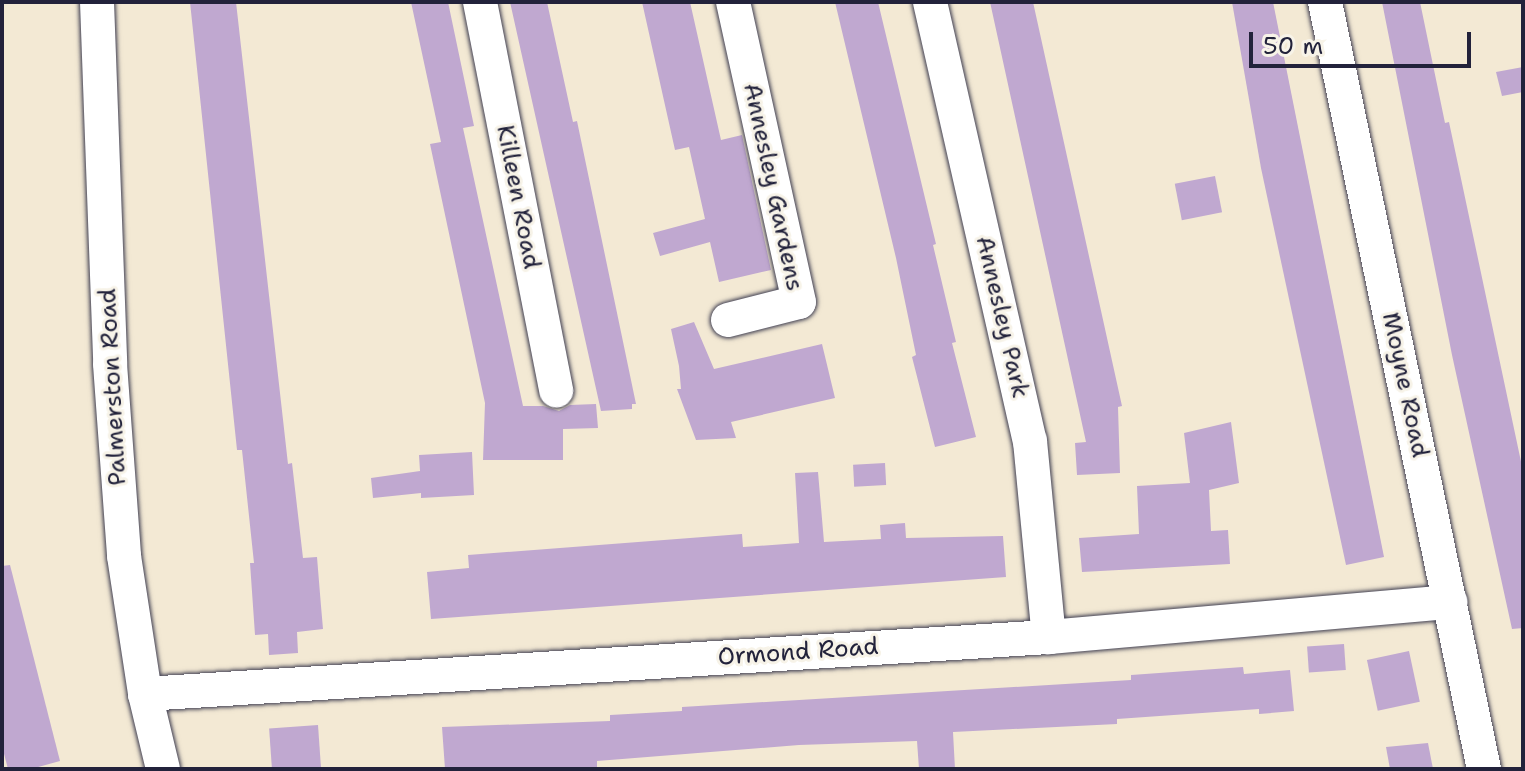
<!DOCTYPE html>
<html>
<head>
<meta charset="utf-8">
<style>
	body { margin:0 }
	#map { position:relative; width:1525px; height:771px; overflow:hidden; background:#f3e9d4; font-family:"Shantell Sans",sans-serif }
	div>[style] { position:absolute }
	.building>* { inset:0; background:#c0a8d0; transform-origin:0 0 }
	.roads { filter:drop-shadow(0 0 2px #414052) drop-shadow(0 0 2px #414052) }
	.minor>* { height:34px; margin:-17px; padding:0 17px; transform-origin:17px; border-radius:17px; background:#fff }
	span { translate:-50% -50%; white-space:nowrap; text-align:center; line-height:1.15; -webkit-text-stroke:6px #f7f3e8; paint-order:stroke }
	.street-label { font-size:24px; color:#22223b }
	.frame { position:absolute; inset:0; border:4px solid #22223b; pointer-events:none }
	.scale { position:absolute; left:1249px; top:32px; width:222px; height:36px; box-sizing:border-box; border:4px solid #22223b; border-top:0; padding-left:10px; font-size:24px; line-height:28px; white-space:nowrap; color:#22223b; -webkit-text-stroke:6px #f7f3e8; paint-order:stroke }
</style>
</head>
<body>
<div id="map">
	<div class="building">
		<div style="clip-path:polygon(190px 2px,236px 2px,288px 464px,292px 463px,303px 558px,317px 557px,321px 606px,323px 629px,297px 632px,298px 653px,269px 655px,268px 634px,255px 635px,250px 563px,254px 563px,242px 450px,237px 450px)"></div>
		<div style="clip-path:polygon(411px 2px,448px 2px,474px 126px,463px 128px,523px 406px,543px 406px,559px 411px,570px 405px,596px 404px,598px 428px,563px 429px,563px 460px,483px 460px,485px 403px,430px 144px,441px 142px)"></div>
		<div style="clip-path:polygon(510px 2px,547px 2px,573px 122px,577px 121px,636px 404px,632px 404px,632px 409px,601px 411px)"></div>
		<div style="clip-path:polygon(642px 2px,690px 2px,721px 140px,742px 135px,771px 270px,719px 282px,710px 242px,660px 256px,653px 233px,705px 219px,689px 147px,675px 150px)"></div>
		<div style="clip-path:polygon(835px 2px,878px 2px,936px 244px,933px 245px,956px 342px,952px 343px,976px 437px,935px 447px,912px 357px,916px 355px,896px 258px)"></div>
		<div style="clip-path:polygon(990px 2px,1033px 2px,1122px 406px,1118px 407px,1120px 473px,1077px 475px,1075px 443px,1086px 442px)"></div>
		<div style="clip-path:polygon(1232px 2px,1273px 2px,1384px 557px,1346px 565px,1261px 168px)"></div>
		<div style="clip-path:polygon(1382px 2px,1420px 2px,1445px 123px,1449px 122px,1523px 471px,1523px 628px,1512px 629px,1452px 355px)"></div>
		<div style="clip-path:polygon(1523px 67px,1523px 92px,1502px 96px,1496px 72px)"></div>
		<div style="left:1215px;top:176px;width:37px;height:41px;rotate:79deg"></div>
		<div style="clip-path:polygon(694px 322px,714px 369px,822px 344px,835px 398px,731px 422px,736px 438px,696px 440px,677px 389px,681px 389px,679px 366px,671px 329px)"></div>
		<div style="clip-path:polygon(1231px 422px,1239px 483px,1209px 490px,1211px 531px,1228px 530px,1230px 564px,1082px 572px,1079px 538px,1139px 534px,1137px 486px,1190px 483px,1184px 433px)"></div>
		<div style="clip-path:polygon(472px 452px,474px 495px,421px 498px,421px 493px,373px 498px,371px 478px,420px 471px,419px 455px)"></div>
		<div style="left:885px;top:463px;width:22px;height:32px;rotate:87deg"></div>
		<div style="clip-path:polygon(818px 472px,824px 542px,881px 539px,880px 525px,905px 523px,906px 538px,1003px 536px,1006px 577px,431px 619px,427px 572px,469px 568px,468px 555px,742px 534px,743px 547px,799px 543px,795px 473px)"></div>
		<div style="clip-path:polygon(10px 565px,60px 761px,31px 769px,8px 769px,2px 746px,2px 566px)"></div>
		<div style="left:1344px;top:644px;width:26px;height:37px;rotate:86deg"></div>
		<div style="left:1409px;top:651px;width:52px;height:43px;rotate:78deg"></div>
		<div style="clip-path:polygon(1243px 667px,1244px 674px,1290px 670px,1294px 711px,1259px 714px,1259px 709px,1117px 719px,1117px 724px,953px 732px,955px 769px,919px 769px,917px 741px,799px 745px,597px 761px,597px 769px,445px 769px,442px 727px,610px 721px,610px 715px,682px 711px,682px 707px,1131px 680px,1131px 675px)"></div>
		<div style="left:318px;top:725px;width:44px;height:49px;rotate:86deg"></div>
		<div style="clip-path:polygon(1428px 743px,1433px 769px,1390px 769px,1386px 747px)"></div>
	</div>
	<div class="roads">
		<div class="minor">
			<div style="left:97px;top:2px;width:362px;rotate:87.9deg"></div>
			<div style="left:110px;top:364px;width:193px;rotate:85.8deg"></div>
			<div style="left:124px;top:556px;width:140px;rotate:81.3deg"></div>
			<div style="left:145px;top:694px;width:77px;rotate:76.5deg"></div>
			<div style="left:480px;top:2px;width:396px;rotate:78.9deg"></div>
			<div style="left:930px;top:2px;width:450px;rotate:77.2deg"></div>
			<div style="left:1030px;top:441px;width:197px;rotate:84.5deg"></div>
			<div style="left:1325px;top:2px;width:783px;rotate:78.29deg"></div>
			<div style="left:728px;top:320px;width:73px;rotate:-14.2deg"></div>
			<div style="left:799px;top:302px;width:307px;rotate:-102.4deg"></div>
			<div style="left:145px;top:694px;width:906px;rotate:-3.61deg"></div>
			<div style="left:1049px;top:637px;width:403px;rotate:-5deg"></div>
		</div>
	</div>
	<div class="street-label">
		<span style="left:773px;top:187px;rotate:78deg">Annesley Gardens</span>
		<span style="left:518px;top:197px;rotate:79deg">Killeen Road</span>
		<span style="left:1002px;top:317px;rotate:77deg">Annesley Park</span>
		<span style="left:1405px;top:385px;rotate:78deg">Moyne Road</span>
		<span style="left:113px;top:387px;rotate:-93deg">Palmerston Road</span>
		<span style="left:798px;top:652px;rotate:-4deg">Ormond Road</span>
	</div>
	<div class="frame"></div>
	<div class="scale">50 m</div>
</div>
</body>
</html>
